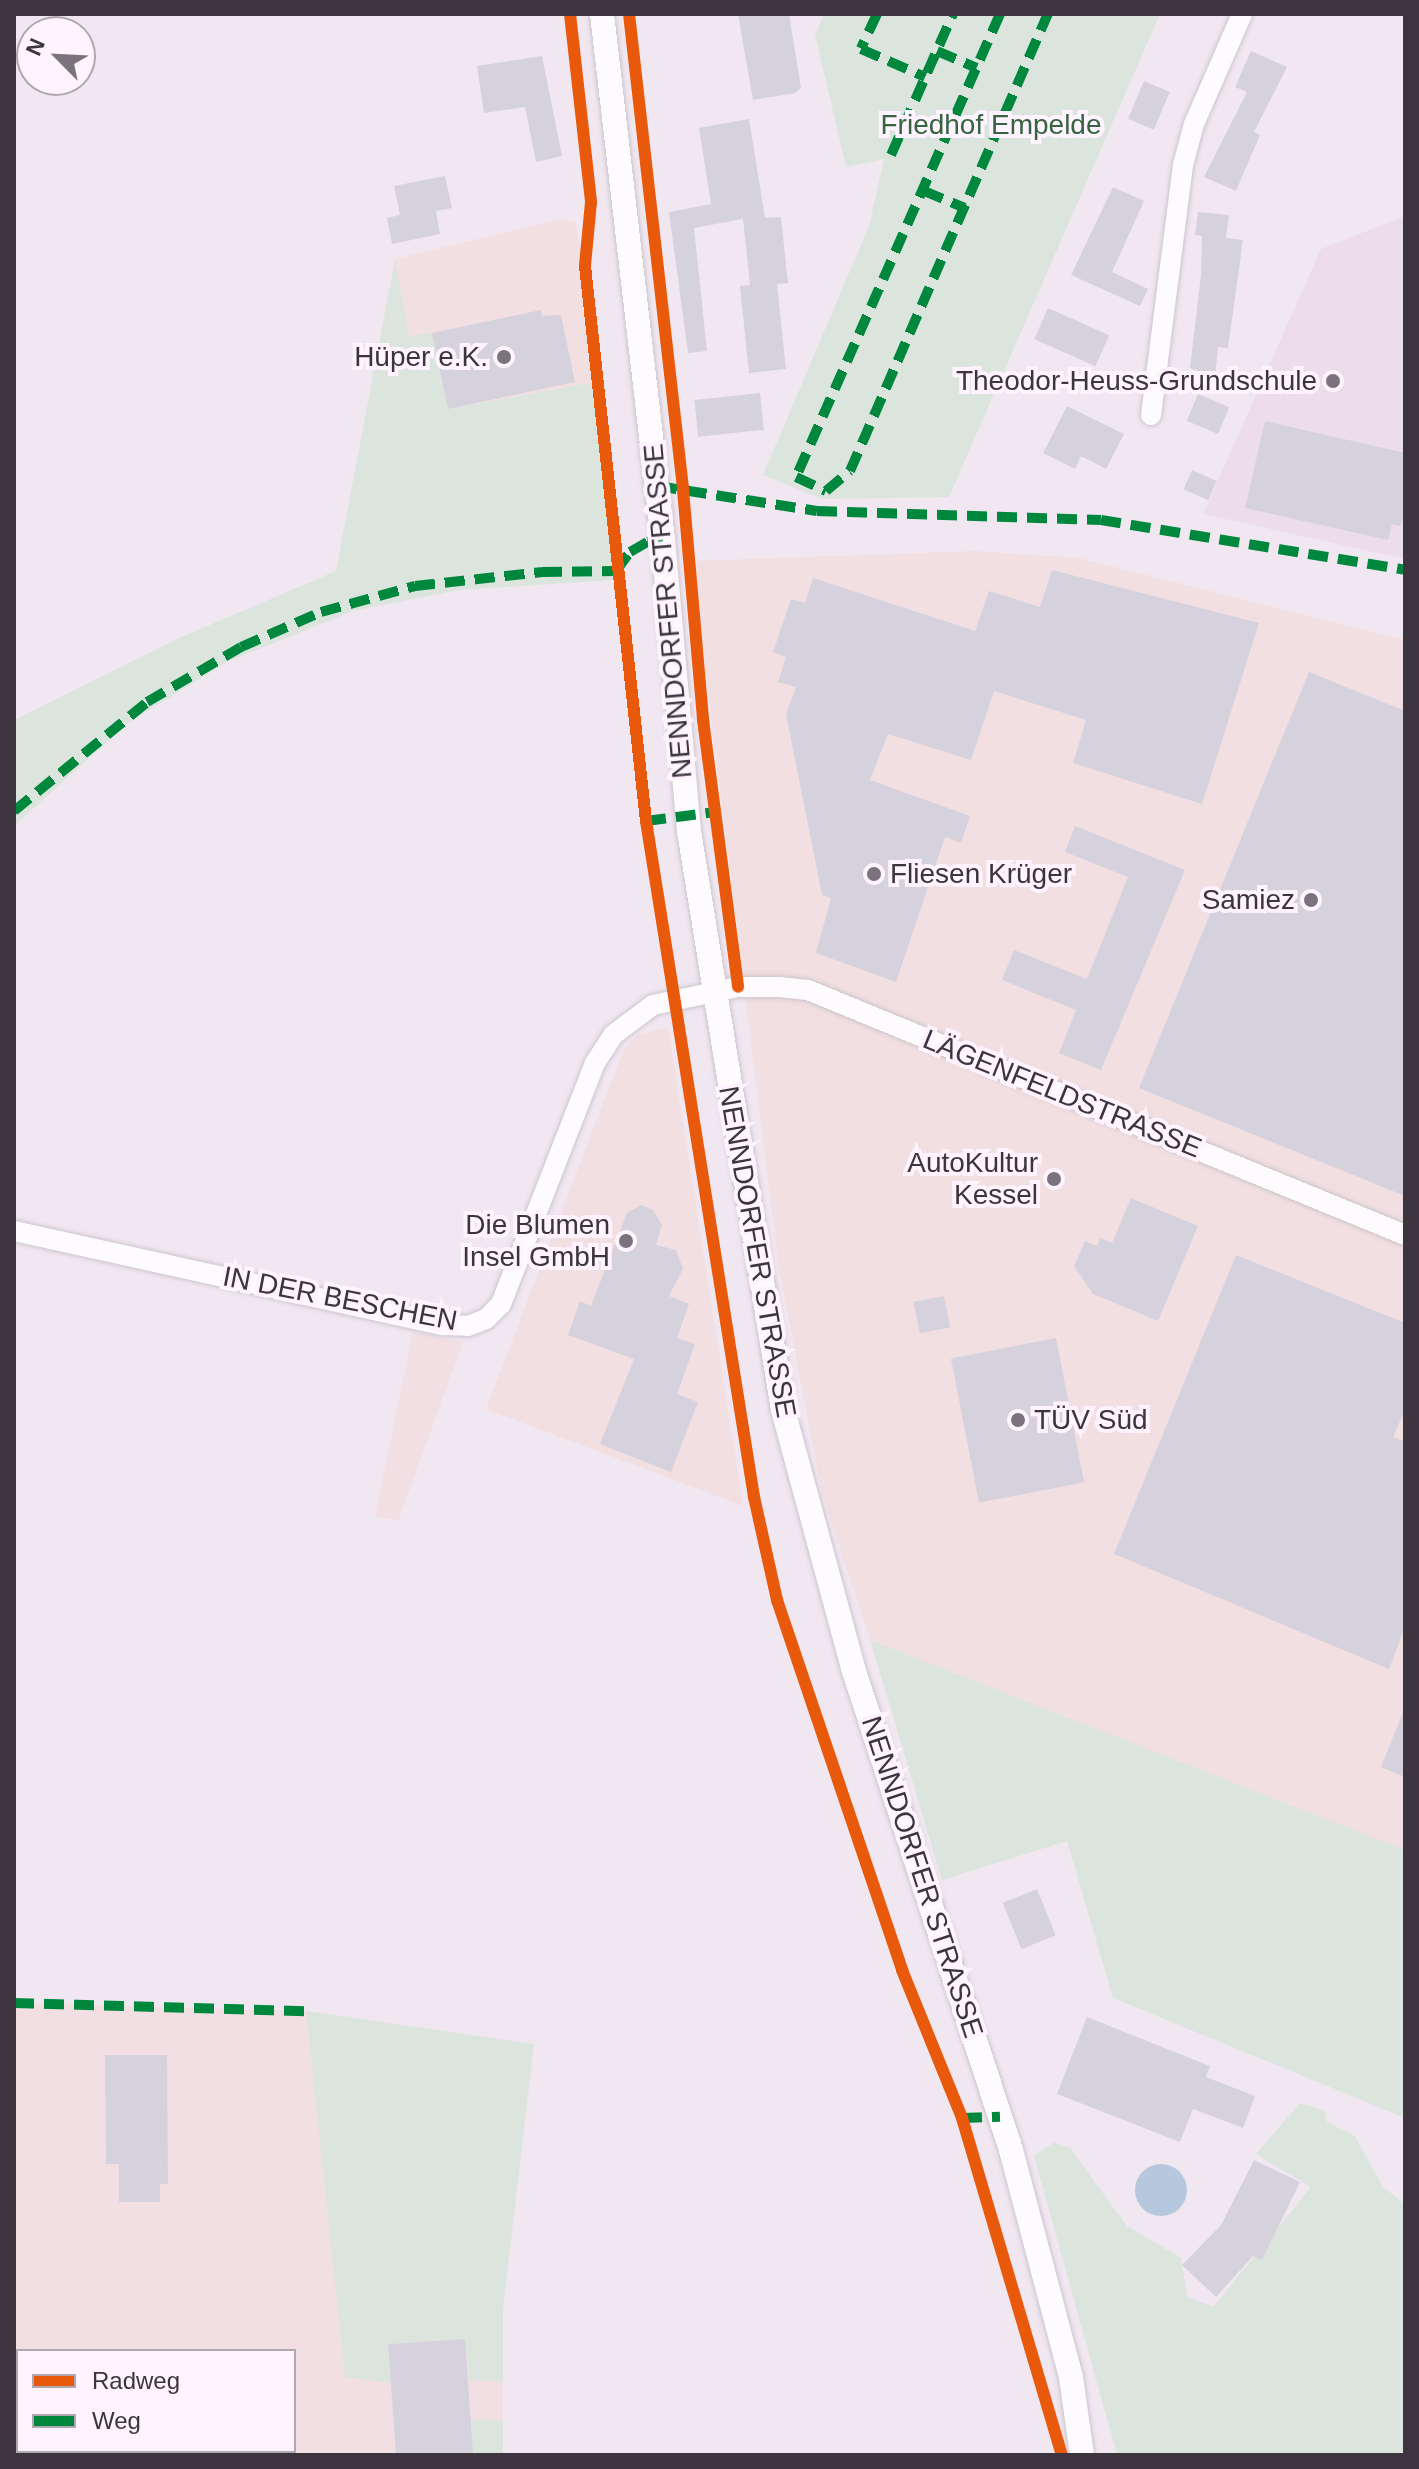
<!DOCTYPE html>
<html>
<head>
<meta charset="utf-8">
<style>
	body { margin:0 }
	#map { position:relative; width:1419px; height:2469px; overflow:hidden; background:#f1e7f1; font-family:Helvetica,sans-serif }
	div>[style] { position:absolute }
	.commercial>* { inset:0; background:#f2dfe1 }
	.industrial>* { inset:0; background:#f2dfe3 }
	.built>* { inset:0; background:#ecdcec }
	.green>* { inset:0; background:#dce5dd; transform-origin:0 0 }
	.water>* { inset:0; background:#b5c8dd }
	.round { border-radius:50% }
	.building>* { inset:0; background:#d5d2dd; transform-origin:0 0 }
	.roads { filter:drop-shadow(0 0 2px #cdc6cd) drop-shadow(0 0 2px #cdc6cd) }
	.minor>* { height:20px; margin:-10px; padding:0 10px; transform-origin:10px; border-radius:10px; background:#fdfbfd }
	.tertiary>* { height:24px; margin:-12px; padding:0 12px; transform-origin:12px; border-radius:12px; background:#fdfbfd }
	.quiet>* { height:10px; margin-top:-5px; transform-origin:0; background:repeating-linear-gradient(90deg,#00873e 0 20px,transparent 0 30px) }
	.cycleway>* { height:12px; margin:-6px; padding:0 6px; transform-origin:6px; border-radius:6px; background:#e8590c }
	.dots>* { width:22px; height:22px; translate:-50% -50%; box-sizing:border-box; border:4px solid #fef3fe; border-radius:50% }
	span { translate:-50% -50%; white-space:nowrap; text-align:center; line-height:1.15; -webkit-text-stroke:8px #fef3fe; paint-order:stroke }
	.park-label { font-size:28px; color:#35643e }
	.poi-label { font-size:28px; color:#3c353d }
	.right { translate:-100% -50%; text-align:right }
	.left { translate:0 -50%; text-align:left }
	.street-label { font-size:28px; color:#3c353d }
	.frame { position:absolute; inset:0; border:16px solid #3c353d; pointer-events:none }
	.legend { position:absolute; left:16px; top:2349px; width:280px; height:104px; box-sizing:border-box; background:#fef3fe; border:2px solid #b0a7b1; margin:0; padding:10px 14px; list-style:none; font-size:24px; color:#3c353d }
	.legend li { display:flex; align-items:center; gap:16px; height:40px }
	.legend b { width:40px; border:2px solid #b0a7b1 }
	.north { position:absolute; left:16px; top:16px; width:80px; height:80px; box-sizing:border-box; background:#fef3fe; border:2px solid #b0a7b1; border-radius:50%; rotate:294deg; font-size:22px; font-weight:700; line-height:32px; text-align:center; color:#3c353d }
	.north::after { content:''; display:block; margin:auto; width:28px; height:36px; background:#7b737c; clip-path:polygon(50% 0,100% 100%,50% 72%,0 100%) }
</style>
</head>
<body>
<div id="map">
	<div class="commercial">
		<div style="clip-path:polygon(561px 219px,576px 222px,600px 381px,448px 409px,409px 336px,395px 259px)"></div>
		<div style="clip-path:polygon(976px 551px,1079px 558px,1405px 640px,1405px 1850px,870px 1640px,822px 1493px,779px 1269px,692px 561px)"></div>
		<div style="clip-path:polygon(668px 1027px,743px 1506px,486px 1409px,624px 1049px,637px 1035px)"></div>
	</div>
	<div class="industrial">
		<div style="clip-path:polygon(413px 1332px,463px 1342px,398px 1521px,375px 1516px)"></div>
		<div style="clip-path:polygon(evenodd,14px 2003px,306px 2011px,339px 2318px,503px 2320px,503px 2455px,14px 2455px,14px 2003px,18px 2351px,294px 2351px,294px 2451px,18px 2451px,18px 2351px)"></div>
	</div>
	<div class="built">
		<div style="clip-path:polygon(1405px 216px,1405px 559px,1203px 514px,1321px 249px)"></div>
	</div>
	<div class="green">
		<div style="clip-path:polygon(824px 14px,1160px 14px,949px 497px,822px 499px,763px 475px,869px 226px,884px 159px,846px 167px,815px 35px)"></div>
		<div style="clip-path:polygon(395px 259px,409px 336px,432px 333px,448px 409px,600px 381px,614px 529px,614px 580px,460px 590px,356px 610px,227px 662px,128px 723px,14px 826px,14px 720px,179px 638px,336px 571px)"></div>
		<div style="clip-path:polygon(870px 1640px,1405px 1850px,1405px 2118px,1113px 1998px,1067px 1841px,942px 1880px)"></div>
		<div style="clip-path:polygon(306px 2011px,534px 2044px,503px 2309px,503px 2381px,469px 2381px,465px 2339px,388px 2345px,391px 2383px,345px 2377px)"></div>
		<div style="clip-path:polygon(1300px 2103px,1325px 2111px,1327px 2122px,1355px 2136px,1383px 2187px,1405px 2204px,1405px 2455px,1117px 2455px,1034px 2156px,1054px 2142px,1070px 2148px,1127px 2226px,1181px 2258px,1187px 2296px,1213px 2307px,1311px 2187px,1256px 2154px)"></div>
		<div style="left:503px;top:2420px;width:35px;height:31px;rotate:90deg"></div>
	</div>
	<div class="water">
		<div class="round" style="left:1135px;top:2164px;width:52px;height:52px"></div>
	</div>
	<div class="building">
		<div style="clip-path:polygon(738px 14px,789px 14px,801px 88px,795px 93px,753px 100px)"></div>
		<div style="clip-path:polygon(1251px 51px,1287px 67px,1254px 132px,1260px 135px,1236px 191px,1204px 177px,1247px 92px,1235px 87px)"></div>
		<div style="clip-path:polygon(542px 56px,562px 156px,536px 162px,525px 107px,484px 113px,477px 66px)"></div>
		<div style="left:1144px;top:81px;width:28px;height:41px;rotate:23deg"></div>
		<div style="clip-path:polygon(749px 119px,765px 218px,781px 217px,788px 283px,777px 284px,786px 369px,749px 373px,740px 286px,750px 285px,743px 219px,694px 228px,707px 351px,688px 353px,669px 212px,711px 204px,699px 128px)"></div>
		<div style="clip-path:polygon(445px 176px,452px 208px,436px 211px,440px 234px,392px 244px,387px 218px,400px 215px,394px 186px)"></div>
		<div style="clip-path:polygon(1113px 187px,1144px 201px,1112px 272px,1148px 289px,1140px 306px,1071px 275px)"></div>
		<div style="clip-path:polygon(1198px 212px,1229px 215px,1226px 238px,1243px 240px,1228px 348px,1218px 347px,1215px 377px,1190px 368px,1201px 275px,1202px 236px,1195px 235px)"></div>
		<div style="left:1048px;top:308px;width:67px;height:34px;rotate:24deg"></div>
		<div style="clip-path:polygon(541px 310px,542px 316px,561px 315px,575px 382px,448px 409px,432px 333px)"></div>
		<div style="left:760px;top:393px;width:37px;height:66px;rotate:84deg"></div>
		<div style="left:1198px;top:394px;width:34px;height:29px;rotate:23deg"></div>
		<div style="clip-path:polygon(1067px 406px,1124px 434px,1106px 469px,1081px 456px,1075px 469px,1043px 453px)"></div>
		<div style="clip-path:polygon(1265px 421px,1405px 453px,1405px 512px,1400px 526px,1392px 524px,1388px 540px,1245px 508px)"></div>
		<div style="left:1192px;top:470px;width:27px;height:21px;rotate:24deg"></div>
		<div style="clip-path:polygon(1052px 570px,1259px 623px,1202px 804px,1073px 763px,1086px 720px,994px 691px,971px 760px,888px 734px,870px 780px,970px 816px,961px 843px,945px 837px,896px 982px,816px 953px,831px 898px,822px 895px,786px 714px,796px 687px,778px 682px,786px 657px,773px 652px,791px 599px,805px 603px,813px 578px,975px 631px,989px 591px,1040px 607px)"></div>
		<div style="clip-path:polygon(1309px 672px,1405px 711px,1405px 1196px,1139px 1088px)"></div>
		<div style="clip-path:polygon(1075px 826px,1185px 870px,1101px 1070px,1059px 1053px,1076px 1010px,1002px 980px,1014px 950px,1087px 979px,1128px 877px,1065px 852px)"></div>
		<div style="clip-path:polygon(1131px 1198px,1198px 1226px,1158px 1321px,1093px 1294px,1074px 1266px,1085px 1241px,1097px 1246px,1100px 1238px,1112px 1243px)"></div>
		<div style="clip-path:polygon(641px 1205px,653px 1210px,662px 1225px,656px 1245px,676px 1250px,683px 1269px,669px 1296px,689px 1304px,677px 1338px,695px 1344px,677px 1394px,698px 1402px,671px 1472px,600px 1444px,634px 1359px,568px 1335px,580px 1301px,591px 1306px,627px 1213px)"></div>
		<div style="clip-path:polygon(1236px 1255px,1405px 1323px,1405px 1410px,1393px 1437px,1405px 1442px,1405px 1627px,1389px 1669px,1114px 1554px)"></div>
		<div style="left:944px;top:1296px;width:32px;height:31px;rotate:79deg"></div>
		<div style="left:1056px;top:1338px;width:147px;height:107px;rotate:79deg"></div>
		<div style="clip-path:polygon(1404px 1710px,1405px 1710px,1405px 1777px,1381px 1767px)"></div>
		<div style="left:1037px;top:1889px;width:50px;height:37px;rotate:68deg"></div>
		<div style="clip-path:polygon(1087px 2017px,1210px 2066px,1206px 2077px,1255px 2096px,1243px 2128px,1193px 2109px,1180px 2142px,1057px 2094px)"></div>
		<div style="clip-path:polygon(105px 2055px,167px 2055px,168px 2184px,160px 2184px,160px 2202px,119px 2202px,119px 2164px,106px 2164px)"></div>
		<div style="clip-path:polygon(1254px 2160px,1300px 2182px,1262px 2260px,1253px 2256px,1216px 2297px,1182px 2265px,1221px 2225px)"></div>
		<div style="left:465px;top:2339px;width:116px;height:77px;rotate:86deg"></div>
	</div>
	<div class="roads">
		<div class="minor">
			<div style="left:1151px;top:415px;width:252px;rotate:-82.7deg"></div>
			<div style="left:1183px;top:165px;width:42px;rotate:-75deg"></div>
			<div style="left:1194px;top:124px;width:120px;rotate:-66.4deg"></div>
			<div style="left:14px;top:1231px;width:439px;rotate:12.4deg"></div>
			<div style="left:443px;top:1325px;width:25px;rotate:2deg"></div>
			<div style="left:468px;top:1326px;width:19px;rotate:-21deg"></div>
			<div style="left:486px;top:1319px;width:21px;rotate:-45deg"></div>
			<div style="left:501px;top:1304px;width:259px;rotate:-68.7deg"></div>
			<div style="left:595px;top:1063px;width:33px;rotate:-57deg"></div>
			<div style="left:613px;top:1035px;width:50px;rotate:-36.9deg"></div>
			<div style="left:653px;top:1005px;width:87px;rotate:-12deg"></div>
			<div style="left:738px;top:987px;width:41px"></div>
			<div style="left:779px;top:987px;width:29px;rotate:6deg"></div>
			<div style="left:808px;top:990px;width:645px;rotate:22.31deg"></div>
		</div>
		<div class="tertiary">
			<div style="left:602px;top:14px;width:530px;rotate:83.38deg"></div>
			<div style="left:663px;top:540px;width:292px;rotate:84.9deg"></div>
			<div style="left:689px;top:831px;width:587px;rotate:80.78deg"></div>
			<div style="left:783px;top:1410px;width:267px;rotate:74.8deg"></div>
			<div style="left:853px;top:1668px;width:507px;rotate:71.85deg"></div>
			<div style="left:1011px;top:2150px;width:235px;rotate:75.2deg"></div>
			<div style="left:1071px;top:2377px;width:79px;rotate:82deg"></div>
		</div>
	</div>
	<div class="quiet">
		<div style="left:877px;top:14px;width:38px;rotate:115deg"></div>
		<div style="left:861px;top:49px;width:70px;rotate:23.6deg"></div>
		<div style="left:1000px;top:14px;width:506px;rotate:113.78deg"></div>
		<div style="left:796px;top:477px;width:33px;rotate:25deg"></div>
		<div style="left:826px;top:491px;width:31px;rotate:-40deg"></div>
		<div style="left:850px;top:471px;width:498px;rotate:-66.6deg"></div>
		<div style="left:937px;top:51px;width:43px;rotate:23deg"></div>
		<div style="left:891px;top:155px;width:154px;rotate:-66.3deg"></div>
		<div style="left:924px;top:191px;width:44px;rotate:22.5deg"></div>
		<div style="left:657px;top:486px;width:162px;rotate:8.9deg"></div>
		<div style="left:817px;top:511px;width:284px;rotate:1.8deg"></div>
		<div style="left:1101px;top:520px;width:308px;rotate:9.3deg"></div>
		<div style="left:14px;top:811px;width:172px;rotate:-39.3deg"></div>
		<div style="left:147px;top:702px;width:109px;rotate:-30.3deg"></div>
		<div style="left:241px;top:647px;width:87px;rotate:-23.6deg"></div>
		<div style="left:321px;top:612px;width:98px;rotate:-15.5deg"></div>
		<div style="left:415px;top:586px;width:128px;rotate:-6.3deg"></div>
		<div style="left:542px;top:572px;width:74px;rotate:-0.8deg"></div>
		<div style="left:616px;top:571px;width:24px;rotate:-54deg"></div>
		<div style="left:630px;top:552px;width:20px;rotate:-30deg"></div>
		<div style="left:647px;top:542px;width:16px;rotate:-7deg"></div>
		<div style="left:646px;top:821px;width:70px;rotate:-7.4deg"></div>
		<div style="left:14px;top:2003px;width:292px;rotate:1.6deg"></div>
		<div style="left:962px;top:2118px;width:38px;rotate:-2deg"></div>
	</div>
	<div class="cycleway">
		<div style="left:570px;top:14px;width:189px;rotate:83.6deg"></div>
		<div style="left:591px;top:202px;width:64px;rotate:95.4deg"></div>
		<div style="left:585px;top:266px;width:558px;rotate:83.73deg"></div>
		<div style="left:646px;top:821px;width:685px;rotate:80.92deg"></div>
		<div style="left:754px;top:1497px;width:106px;rotate:77.4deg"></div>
		<div style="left:777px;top:1600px;width:391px;rotate:71.3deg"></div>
		<div style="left:902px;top:1970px;width:160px;rotate:67.9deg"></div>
		<div style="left:962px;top:2118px;width:352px;rotate:73.5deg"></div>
		<div style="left:629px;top:14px;width:479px;rotate:83.5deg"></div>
		<div style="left:683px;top:490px;width:231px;rotate:85deg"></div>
		<div style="left:703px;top:720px;width:269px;rotate:82.5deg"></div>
	</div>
	<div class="dots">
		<div style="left:504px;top:357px;background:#7b737c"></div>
		<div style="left:1333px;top:381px;background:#7b737c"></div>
		<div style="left:874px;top:874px;background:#7b737c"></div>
		<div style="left:1311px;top:900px;background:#7b737c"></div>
		<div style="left:1054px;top:1179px;background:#7b737c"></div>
		<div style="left:626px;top:1241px;background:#7b737c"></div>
		<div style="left:1018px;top:1420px;background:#7b737c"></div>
	</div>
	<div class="park-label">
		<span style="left:991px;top:125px">Friedhof Empelde</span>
	</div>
	<div class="poi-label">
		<span class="right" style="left:488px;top:357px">Hüper e.K.</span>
		<span class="right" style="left:1317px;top:381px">Theodor-Heuss-Grundschule</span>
		<span class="left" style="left:890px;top:874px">Fliesen Krüger</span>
		<span class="right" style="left:1295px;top:900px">Samiez</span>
		<span class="right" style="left:1038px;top:1179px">AutoKultur<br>Kessel</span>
		<span class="right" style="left:610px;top:1241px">Die Blumen<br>Insel GmbH</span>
		<span class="left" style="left:1034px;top:1420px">TÜV Süd</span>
	</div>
	<div class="street-label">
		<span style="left:668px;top:611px;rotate:-95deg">NENNDORFER STRASSE</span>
		<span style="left:1062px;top:1094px;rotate:22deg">LÄGENFELDSTRASSE</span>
		<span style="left:757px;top:1252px;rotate:80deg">NENNDORFER STRASSE</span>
		<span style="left:340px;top:1299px;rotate:11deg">IN DER BESCHEN</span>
		<span style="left:922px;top:1877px;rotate:72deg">NENNDORFER STRASSE</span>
	</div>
	<div class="frame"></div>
	<ul class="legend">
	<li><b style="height:10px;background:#e8590c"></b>Radweg</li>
	<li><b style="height:10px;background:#00873e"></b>Weg</li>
	</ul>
	<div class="north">N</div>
</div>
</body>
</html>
